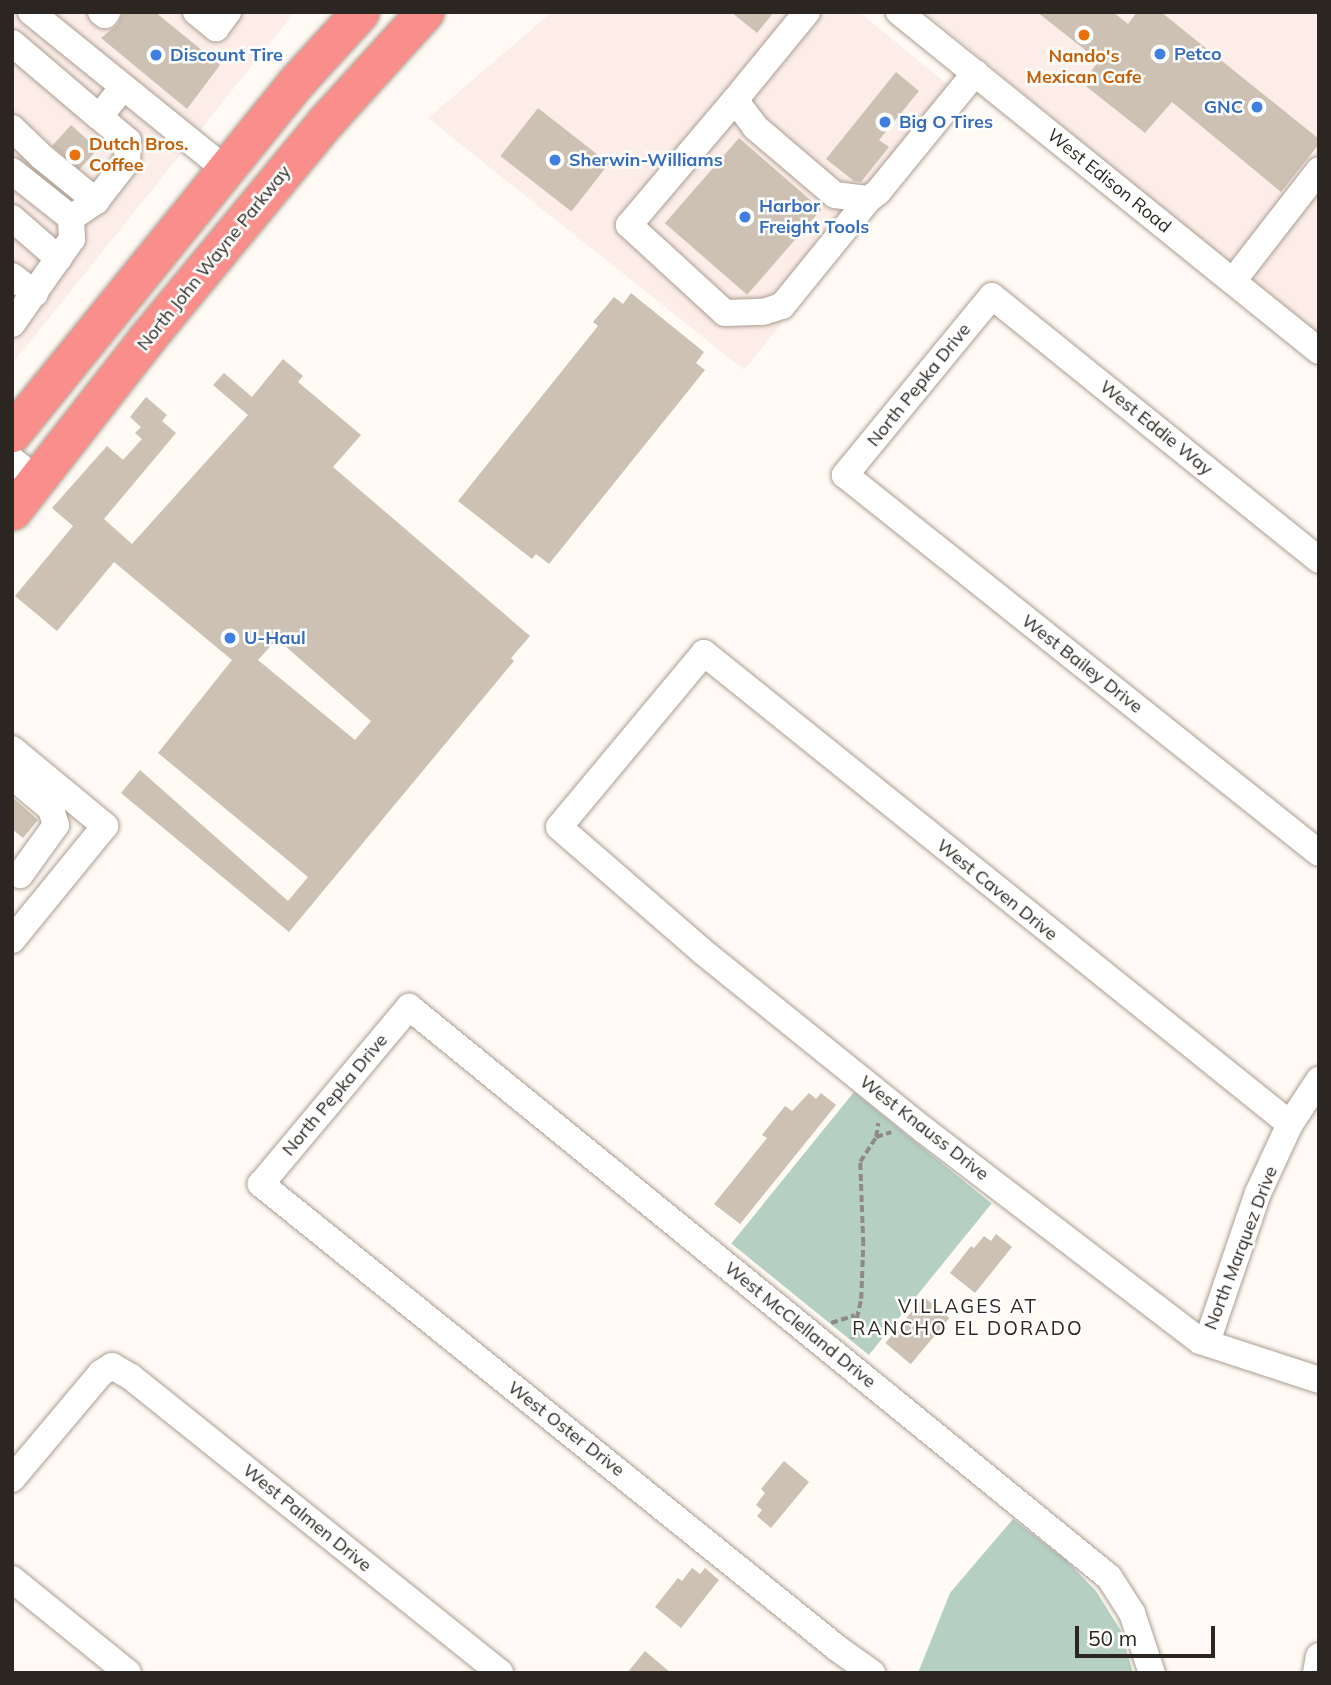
<!DOCTYPE html>
<html>
<head>
<meta charset="utf-8">
<style>
	body { margin:0 }
	#map { position:relative; width:1331px; height:1685px; overflow:hidden; background:#fffaf4; font-family:Mulish,sans-serif }
	div>[style] { position:absolute }
	.commercial>* { inset:0; background:#fcede8 }
	.green>* { inset:0; background:#b5cfc3; transform-origin:0 0 }
	.building>* { inset:0; background:#ccc1b3; transform-origin:0 0 }
	.path>* { height:3.5px; margin-top:-1.75px; transform-origin:0; background:repeating-linear-gradient(90deg,#8f8a84 0 7px,transparent 0 10.5px) }
	.roads { filter:drop-shadow(0 0 2px #ab9e92) drop-shadow(0 0 2px #ab9e92) }
	.minor>* { height:26px; margin:-13px; padding:0 13px; transform-origin:13px; border-radius:13px; background:#fff }
	.highway>* { height:37px; margin:-18.5px; padding:0 18.5px; transform-origin:18.5px; border-radius:18.5px; background:#f98e8a }
	.dots>* { width:19px; height:19px; translate:-50% -50%; box-sizing:border-box; border:4px solid #fff; border-radius:50% }
	span { translate:-50% -50%; white-space:nowrap; text-align:center; line-height:1.15; -webkit-text-stroke:5px #fff; paint-order:stroke }
	.shop-label { font-size:18px; color:#366cbe; font-weight:700 }
	.left { translate:0 -50%; text-align:left }
	.right { translate:-100% -50%; text-align:right }
	.food-label { font-size:18px; color:#c56008; font-weight:700 }
	.street-label { font-size:18px; color:#2b2621 }
	.neighbourhood-label { font-size:19px; color:#2b2621; letter-spacing:2px }
	.frame { position:absolute; inset:0; border:14px solid #2b2621; pointer-events:none }
	.scale { position:absolute; left:1075px; top:1626px; width:140px; height:32px; box-sizing:border-box; border:4px solid #2b2621; border-top:0; padding-left:9px; font-size:21px; line-height:24px; white-space:nowrap; color:#2b2621; -webkit-text-stroke:5px #fff; paint-order:stroke }
</style>
</head>
<body>
<div id="map">
	<div class="commercial">
		<div style="clip-path:polygon(12px 12px,295px 12px,12px 364px)"></div>
		<div style="clip-path:polygon(552px 12px,859px 12px,964px 98px,744px 370px,428px 118px)"></div>
		<div style="clip-path:polygon(924px 12px,1319px 12px,1319px 336px)"></div>
	</div>
	<div class="green">
		<div style="left:854px;top:1092px;width:177px;height:195px;rotate:39deg"></div>
		<div style="clip-path:polygon(1013px 1519px,1066px 1560px,1096px 1591px,1121px 1631px,1133px 1673px,918px 1673px,950px 1593px)"></div>
	</div>
	<div class="building">
		<div style="clip-path:polygon(123px 12px,155px 12px,220px 65px,187px 109px,101px 38px,118px 24px)"></div>
		<div style="clip-path:polygon(731px 12px,774px 12px,757px 33px)"></div>
		<div style="clip-path:polygon(1037px 12px,1113px 12px,1128px 24px,1137px 12px,1161px 12px,1319px 139px,1319px 144px,1281px 192px,1172px 102px,1145px 133px,1082px 83px,1099px 61px)"></div>
		<div style="clip-path:polygon(896px 72px,919px 91px,879px 140px,889px 147px,861px 182px,854px 181px,826px 159px)"></div>
		<div style="left:538px;top:108px;width:90px;height:61px;rotate:38deg"></div>
		<div style="left:71px;top:125px;width:36px;height:28px;rotate:42deg"></div>
		<div style="left:739px;top:138px;width:109px;height:113px;rotate:41deg"></div>
		<div style="clip-path:polygon(631px 293px,704px 352px,696px 363px,705px 370px,549px 564px,536px 554px,532px 559px,458px 501px,598px 326px,593px 322px,614px 297px,623px 304px)"></div>
		<div style="clip-path:polygon(evenodd,283px 359px,303px 376px,298px 382px,361px 435px,333px 467px,530px 636px,511px 658px,514px 661px,289px 932px,121px 793px,140px 770px,288px 901px,308px 877px,158px 753px,232px 660px,114px 562px,57px 631px,15px 596px,73px 526px,52px 508px,107px 446px,123px 460px,142px 439px,135px 433px,141px 427px,130px 417px,146px 397px,167px 415px,162px 421px,176px 433px,104px 519px,132px 544px,248px 415px,213px 385px,224px 373px,252px 397px,283px 359px,277px 639px,371px 721px,355px 740px,258px 660px,277px 639px)"></div>
		<div style="clip-path:polygon(12px 797px,38px 820px,23px 838px,12px 829px)"></div>
		<div style="clip-path:polygon(809px 1093px,816px 1099px,821px 1093px,836px 1105px,740px 1224px,714px 1204px,767px 1138px,762px 1135px,785px 1106px,792px 1111px)"></div>
		<div style="clip-path:polygon(996px 1234px,1012px 1247px,975px 1293px,950px 1273px,971px 1246px,974px 1248px,984px 1236px,991px 1241px)"></div>
		<div style="left:924px;top:1297px;width:33px;height:60px;rotate:40deg"></div>
		<div style="clip-path:polygon(784px 1461px,809px 1482px,771px 1528px,757px 1516px,762px 1510px,756px 1505px,765px 1493px,761px 1489px)"></div>
		<div style="clip-path:polygon(692px 1568px,700px 1574px,705px 1568px,719px 1580px,681px 1628px,655px 1607px,678px 1578px,682px 1581px)"></div>
		<div style="clip-path:polygon(645px 1651px,671px 1673px,627px 1673px)"></div>
	</div>
	<div class="path">
		<div style="left:876px;top:1137px;width:16px;rotate:-18deg"></div>
		<div style="left:831px;top:1323px;width:25px;rotate:-18deg"></div>
		<div style="left:852px;top:1339px;width:41px;rotate:-77.3deg"></div>
		<div style="left:861px;top:1299px;width:55px;rotate:-87.9deg"></div>
		<div style="left:863px;top:1244px;width:82px;rotate:-92.1deg"></div>
		<div style="left:860px;top:1162px;width:30px;rotate:-57deg"></div>
		<div style="left:876px;top:1137px;width:14px;rotate:-82deg"></div>
	</div>
	<div class="roads">
		<div class="minor">
			<div style="left:31px;top:12px;width:251px;rotate:39deg"></div>
			<div style="left:101px;top:12px;width:5px;rotate:37deg"></div>
			<div style="left:105px;top:15px;width:4px;rotate:-56deg"></div>
			<div style="left:196px;top:12px;width:26px;rotate:39deg"></div>
			<div style="left:216px;top:28px;width:20px;rotate:-53deg"></div>
			<div style="left:807px;top:12px;width:114px;rotate:129.3deg"></div>
			<div style="left:735px;top:100px;width:34px;rotate:53deg"></div>
			<div style="left:755px;top:127px;width:105px;rotate:40.4deg"></div>
			<div style="left:835px;top:195px;width:34px;rotate:7deg"></div>
			<div style="left:869px;top:199px;width:11px;rotate:-38deg"></div>
			<div style="left:878px;top:192px;width:154px;rotate:-50.8deg"></div>
			<div style="left:899px;top:12px;width:540px;rotate:38.91deg"></div>
			<div style="left:12px;top:43px;width:114px;rotate:40.4deg"></div>
			<div style="left:735px;top:100px;width:164px;rotate:130.3deg"></div>
			<div style="left:629px;top:225px;width:130px;rotate:42.5deg"></div>
			<div style="left:725px;top:313px;width:38px;rotate:-2deg"></div>
			<div style="left:763px;top:312px;width:20px;rotate:-18deg"></div>
			<div style="left:782px;top:306px;width:138px;rotate:-50.9deg"></div>
			<div style="left:12px;top:128px;width:42px;rotate:44deg"></div>
			<div style="left:42px;top:157px;width:70px;rotate:39.2deg"></div>
			<div style="left:12px;top:171px;width:75px;rotate:38.5deg"></div>
			<div style="left:12px;top:218px;width:62px;rotate:41.1deg"></div>
			<div style="left:12px;top:276px;width:29px;rotate:38deg"></div>
			<div style="left:1233px;top:281px;width:140px;rotate:-52.2deg"></div>
			<div style="left:12px;top:324px;width:104px;rotate:-54.8deg"></div>
			<div style="left:72px;top:239px;width:21px;rotate:-93deg"></div>
			<div style="left:71px;top:218px;width:30px;rotate:-34deg"></div>
			<div style="left:96px;top:201px;width:51px;rotate:-52.2deg"></div>
			<div style="left:127px;top:161px;width:20px;rotate:-87deg"></div>
			<div style="left:128px;top:141px;width:38px;rotate:-140deg"></div>
			<div style="left:99px;top:117px;width:38px;rotate:-51deg"></div>
			<div style="left:12px;top:460px;width:31px;rotate:38deg"></div>
			<div style="left:1319px;top:560px;width:420px;rotate:-141.1deg"></div>
			<div style="left:992px;top:296px;width:232px;rotate:129.4deg"></div>
			<div style="left:845px;top:475px;width:606px;rotate:38.57deg"></div>
			<div style="left:12px;top:749px;width:121px;rotate:39.6deg"></div>
			<div style="left:105px;top:826px;width:147px;rotate:129.2deg"></div>
			<div style="left:12px;top:776px;width:51px;rotate:40.2deg"></div>
			<div style="left:51px;top:809px;width:17px;rotate:73deg"></div>
			<div style="left:56px;top:825px;width:62px;rotate:125.8deg"></div>
			<div style="left:1290px;top:1124px;width:752px;rotate:-141.21deg"></div>
			<div style="left:704px;top:653px;width:226px;rotate:129.8deg"></div>
			<div style="left:559px;top:827px;width:189px;rotate:40.9deg"></div>
			<div style="left:702px;top:951px;width:285px;rotate:38.9deg"></div>
			<div style="left:924px;top:1130px;width:347px;rotate:37.4deg"></div>
			<div style="left:1200px;top:1341px;width:125px;rotate:18.1deg"></div>
			<div style="left:1204px;top:1342px;width:11px;rotate:-56deg"></div>
			<div style="left:1210px;top:1333px;width:148px;rotate:-71.1deg"></div>
			<div style="left:1258px;top:1193px;width:76px;rotate:-65.1deg"></div>
			<div style="left:1290px;top:1124px;width:53px;rotate:-56.6deg"></div>
			<div style="left:12px;top:1479px;width:138px;rotate:-50deg"></div>
			<div style="left:101px;top:1373px;width:13px;rotate:-32deg"></div>
			<div style="left:112px;top:1366px;width:22px;rotate:30deg"></div>
			<div style="left:131px;top:1377px;width:473px;rotate:38.7deg"></div>
			<div style="left:12px;top:1579px;width:149px;rotate:39deg"></div>
			<div style="left:872px;top:1673px;width:43px;rotate:-144.5deg"></div>
			<div style="left:837px;top:1648px;width:740px;rotate:-141.15deg"></div>
			<div style="left:261px;top:1184px;width:231px;rotate:-50.1deg"></div>
			<div style="left:409px;top:1007px;width:903px;rotate:39.16deg"></div>
			<div style="left:1109px;top:1577px;width:43px;rotate:57.4deg"></div>
			<div style="left:1132px;top:1613px;width:63px;rotate:71.6deg"></div>
			<div style="left:1316px;top:1673px;width:17px;rotate:-80deg"></div>
		</div>
		<div class="highway">
			<div style="left:12px;top:433px;width:454px;rotate:-51deg"></div>
			<div style="left:298px;top:80px;width:92px;rotate:-47.6deg"></div>
			<div style="left:12px;top:511px;width:219px;rotate:-52deg"></div>
			<div style="left:147px;top:338px;width:281px;rotate:-50.5deg"></div>
			<div style="left:326px;top:121px;width:147px;rotate:-47.8deg"></div>
		</div>
	</div>
	<div class="dots">
		<div style="left:1084px;top:35px;background:#e8710a"></div>
		<div style="left:1160px;top:54px;background:#3f7fe0"></div>
		<div style="left:156px;top:55px;background:#3f7fe0"></div>
		<div style="left:1257px;top:107px;background:#3f7fe0"></div>
		<div style="left:885px;top:122px;background:#3f7fe0"></div>
		<div style="left:75px;top:155px;background:#e8710a"></div>
		<div style="left:555px;top:160px;background:#3f7fe0"></div>
		<div style="left:745px;top:217px;background:#3f7fe0"></div>
		<div style="left:230px;top:638px;background:#3f7fe0"></div>
	</div>
	<div class="shop-label">
		<span class="left" style="left:1174px;top:54px">Petco</span>
		<span class="left" style="left:170px;top:55px">Discount Tire</span>
		<span class="right" style="left:1243px;top:107px">GNC</span>
		<span class="left" style="left:899px;top:122px">Big O Tires</span>
		<span class="left" style="left:569px;top:160px">Sherwin-Williams</span>
		<span class="left" style="left:759px;top:217px">Harbor<br>Freight Tools</span>
		<span class="left" style="left:244px;top:638px">U-Haul</span>
	</div>
	<div class="food-label">
		<span style="left:1084px;top:67px">Nando's<br>Mexican Cafe</span>
		<span class="left" style="left:89px;top:155px">Dutch Bros.<br>Coffee</span>
	</div>
	<div class="street-label">
		<span style="left:1109px;top:181px;rotate:39deg">West Edison Road</span>
		<span style="left:214px;top:258px;rotate:-51deg">North John Wayne Parkway</span>
		<span style="left:919px;top:385px;rotate:-51deg">North Pepka Drive</span>
		<span style="left:1156px;top:428px;rotate:39deg">West Eddie Way</span>
		<span style="left:1082px;top:664px;rotate:38deg">West Bailey Drive</span>
		<span style="left:997px;top:890px;rotate:39deg">West Caven Drive</span>
		<span style="left:335px;top:1095px;rotate:-50deg">North Pepka Drive</span>
		<span style="left:924px;top:1128px;rotate:38deg">West Knauss Drive</span>
		<span style="left:1241px;top:1248px;rotate:-69deg">North Marquez Drive</span>
		<span style="left:800px;top:1325px;rotate:39deg">West McClelland Drive</span>
		<span style="left:566px;top:1429px;rotate:38deg">West Oster Drive</span>
		<span style="left:307px;top:1518px;rotate:39deg">West Palmen Drive</span>
	</div>
	<div class="neighbourhood-label">
		<span style="left:968px;top:1318px">VILLAGES AT<br>RANCHO EL DORADO</span>
	</div>
	<div class="frame"></div>
	<div class="scale">50 m</div>
</div>
</body>
</html>
